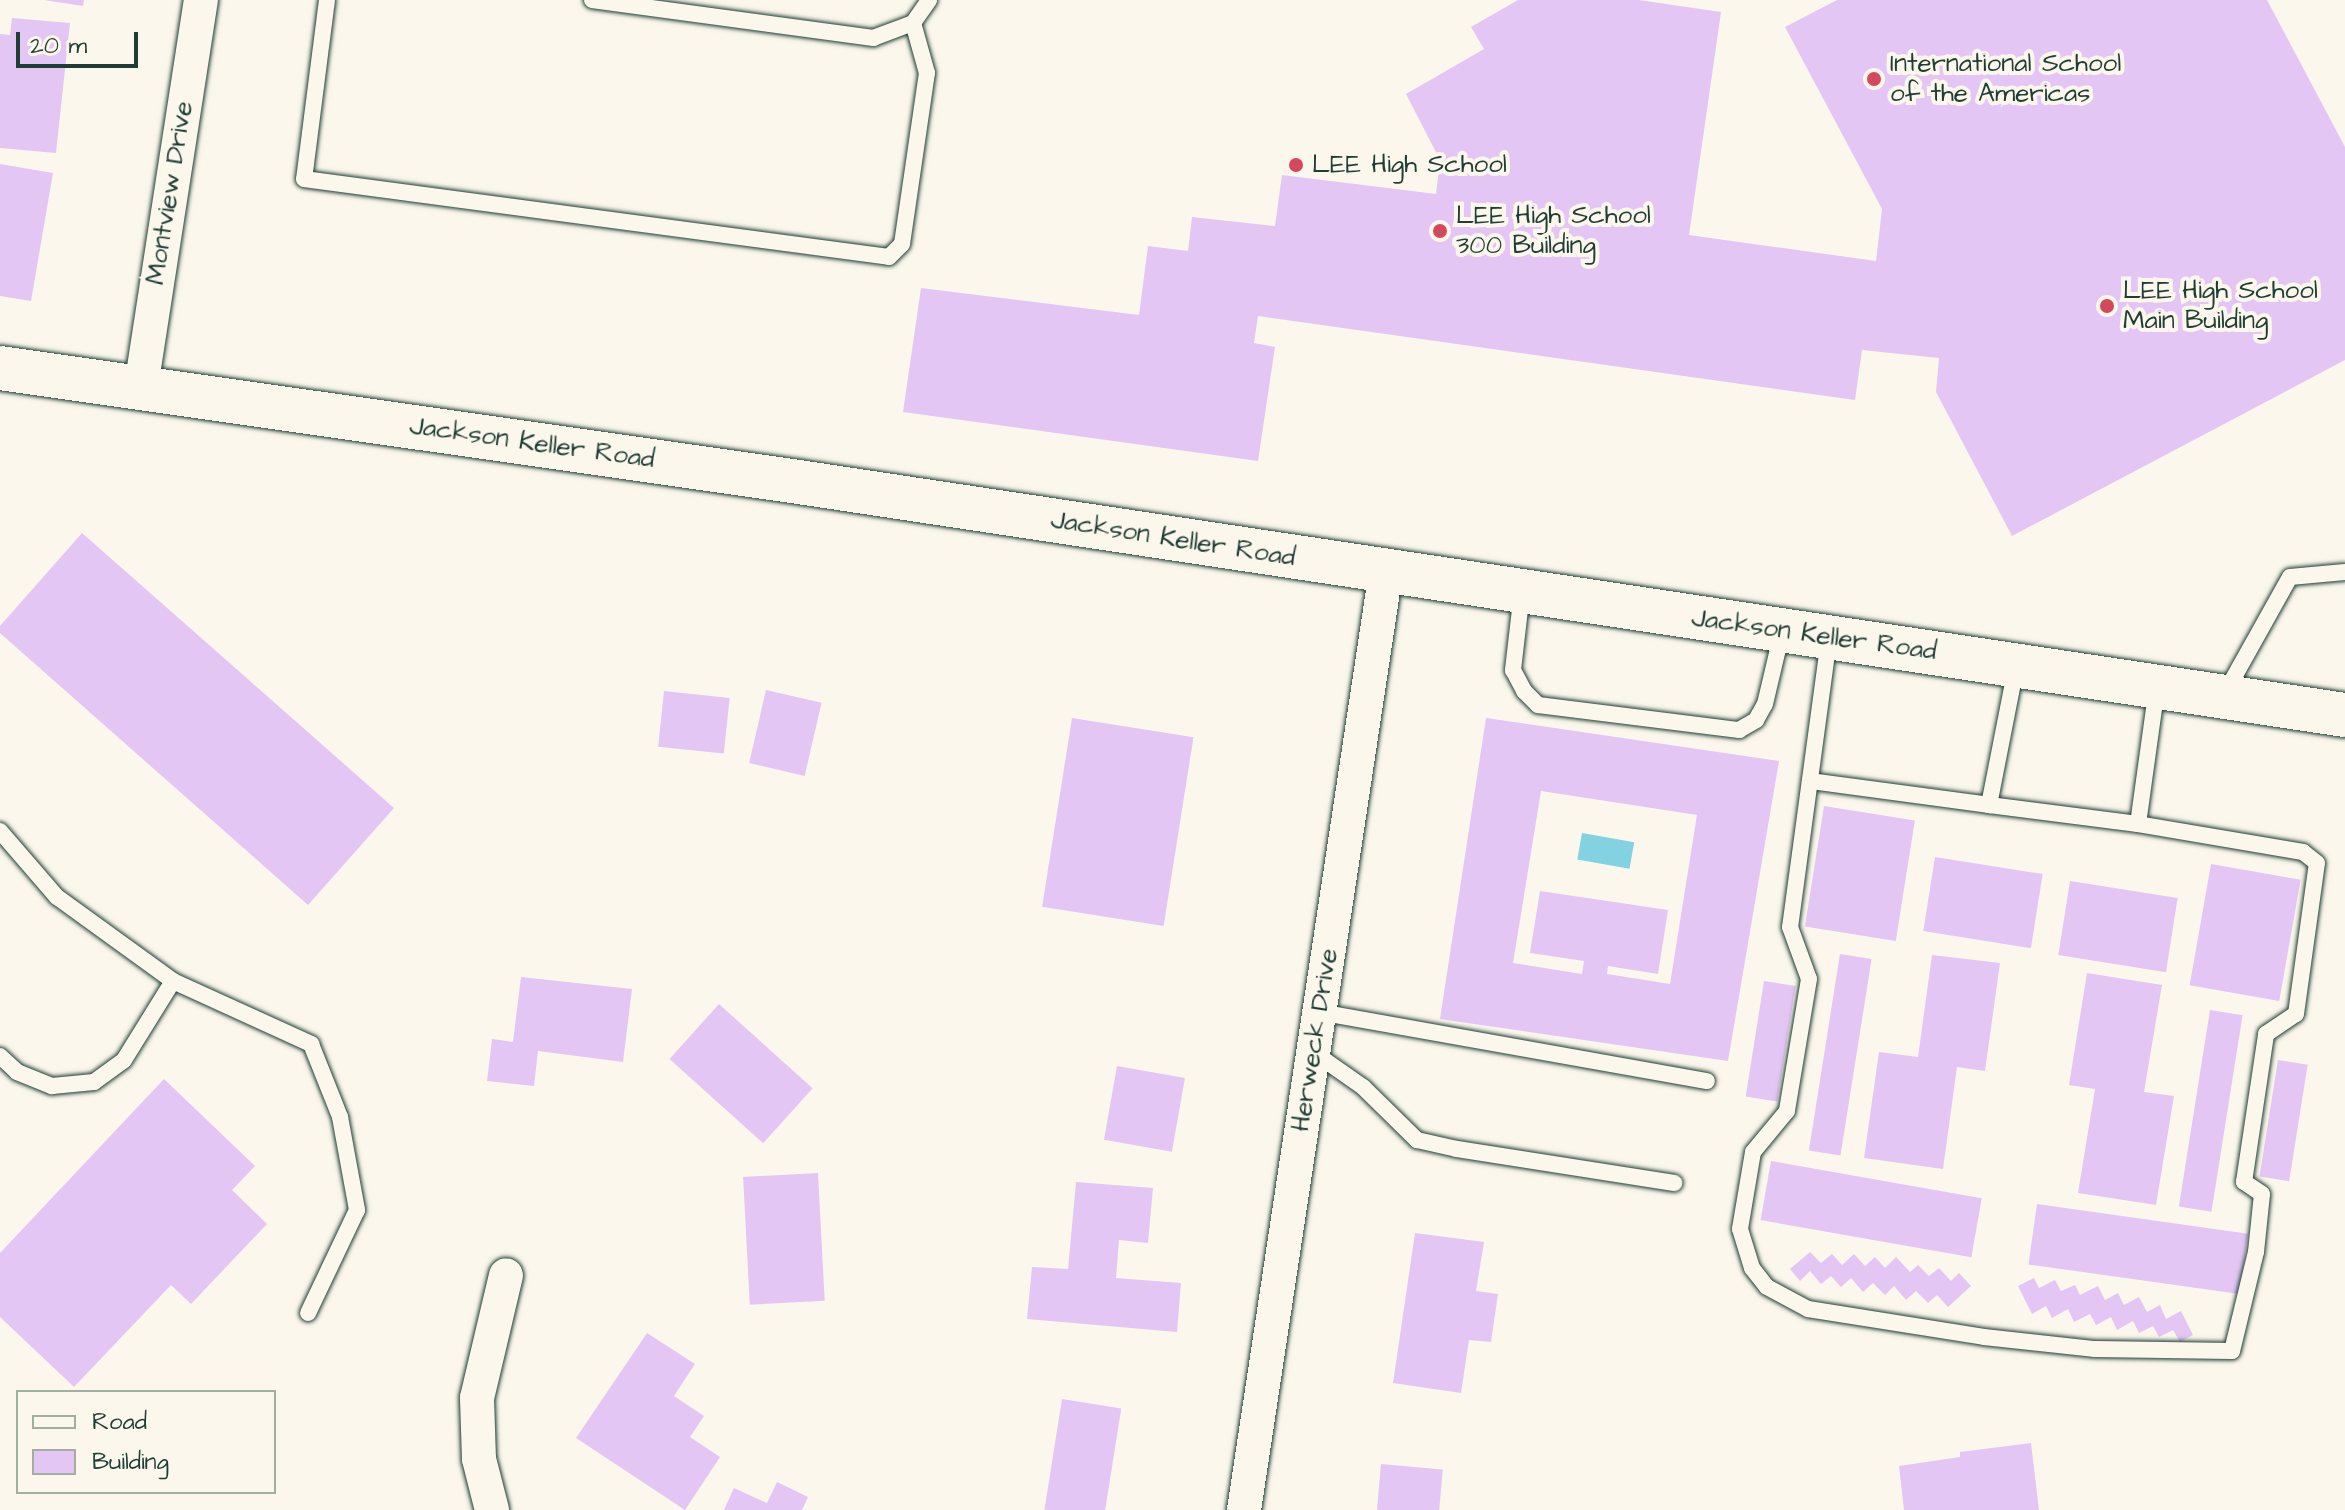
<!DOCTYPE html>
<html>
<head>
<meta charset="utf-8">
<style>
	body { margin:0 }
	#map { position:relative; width:2345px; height:1510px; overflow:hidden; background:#fbf7ec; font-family:"Architects Daughter",sans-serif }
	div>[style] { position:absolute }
	.water>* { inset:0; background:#83d2e1; transform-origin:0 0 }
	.building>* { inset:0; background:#e3c6f4; transform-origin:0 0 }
	.roads { filter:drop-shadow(0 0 2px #1f3d34) drop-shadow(0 0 2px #1f3d34) }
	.service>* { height:16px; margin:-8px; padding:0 8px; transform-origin:8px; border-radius:8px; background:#fbf7ec }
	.minor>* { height:34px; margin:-17px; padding:0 17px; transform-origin:17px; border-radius:17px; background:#fbf7ec }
	.secondary>* { height:44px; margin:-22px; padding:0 22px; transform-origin:22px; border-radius:22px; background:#fbf7ec }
	.dots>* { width:22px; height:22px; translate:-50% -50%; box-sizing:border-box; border:4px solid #fbf7ec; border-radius:50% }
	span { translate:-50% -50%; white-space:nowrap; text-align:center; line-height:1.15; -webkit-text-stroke:8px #fbf7ec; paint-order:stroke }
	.poi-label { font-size:26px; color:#1f3d34 }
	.left { translate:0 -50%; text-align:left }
	.street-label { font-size:26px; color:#1f3d34 }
	.legend { position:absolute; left:16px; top:1390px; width:260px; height:104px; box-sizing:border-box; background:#fbf7ec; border:2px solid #a3ada2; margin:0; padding:10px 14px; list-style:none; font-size:24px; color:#1f3d34 }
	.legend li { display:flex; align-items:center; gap:16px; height:40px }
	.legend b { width:40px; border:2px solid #a3ada2 }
	.scale { position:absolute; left:16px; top:32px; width:122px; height:36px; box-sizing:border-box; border:4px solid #1f3d34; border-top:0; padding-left:10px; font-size:24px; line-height:28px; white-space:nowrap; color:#1f3d34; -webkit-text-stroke:6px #fbf7ec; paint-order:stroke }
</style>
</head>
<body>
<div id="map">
	<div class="water">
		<div style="left:1582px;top:833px;width:53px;height:27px;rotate:10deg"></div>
	</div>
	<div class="building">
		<div style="clip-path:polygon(44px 0,84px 0,83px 6px)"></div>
		<div style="clip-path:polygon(1518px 0,1639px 0,1721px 12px,1689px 235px,1876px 261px,1882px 209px,1785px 27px,1837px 0,2267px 0,2345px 147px,2345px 360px,2012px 536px,1936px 392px,1939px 358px,1862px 350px,1855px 400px,1258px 316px,1254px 343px,1275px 347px,1258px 461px,903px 412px,921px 288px,1139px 315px,1148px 246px,1188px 251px,1192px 217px,1275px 226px,1282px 175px,1436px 194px,1440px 160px,1406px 94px,1484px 49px,1471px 27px)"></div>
		<div style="clip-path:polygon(12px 18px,70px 23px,56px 153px,0 148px,0 34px,10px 35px)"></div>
		<div style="clip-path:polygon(0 164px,53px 173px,31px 301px,0 296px)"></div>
		<div style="clip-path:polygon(82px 533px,394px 808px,308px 905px,0 633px,0 626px)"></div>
		<div style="left:766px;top:690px;width:57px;height:75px;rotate:13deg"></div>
		<div style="left:664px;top:691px;width:66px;height:56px;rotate:6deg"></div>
		<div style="left:1072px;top:718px;width:123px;height:191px;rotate:9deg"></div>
		<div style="clip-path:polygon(evenodd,1486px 718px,1779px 761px,1728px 1061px,1440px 1019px,1486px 718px,1541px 791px,1697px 815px,1670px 984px,1607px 974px,1608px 966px,1658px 974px,1668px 910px,1540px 891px,1530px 953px,1584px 961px,1582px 974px,1513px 963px,1541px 791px)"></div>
		<div style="left:1824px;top:806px;width:92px;height:122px;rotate:9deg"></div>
		<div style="left:1935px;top:857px;width:109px;height:75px;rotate:9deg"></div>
		<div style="left:2211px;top:864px;width:91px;height:123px;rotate:10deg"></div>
		<div style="left:2070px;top:881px;width:109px;height:75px;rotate:9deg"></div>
		<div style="left:1840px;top:954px;width:32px;height:199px;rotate:9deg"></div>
		<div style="clip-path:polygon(1932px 955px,2000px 963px,1985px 1071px,1957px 1067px,1943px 1169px,1864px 1158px,1879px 1052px,1918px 1057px)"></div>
		<div style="clip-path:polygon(2087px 973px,2162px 985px,2144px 1092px,2174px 1096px,2156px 1205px,2078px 1193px,2095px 1089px,2069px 1085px)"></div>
		<div style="clip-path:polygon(521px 977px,632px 989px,623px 1062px,538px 1051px,534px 1086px,487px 1081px,492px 1039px,513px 1042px)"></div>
		<div style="left:1764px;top:981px;width:32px;height:117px;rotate:9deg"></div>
		<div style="left:719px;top:1004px;width:126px;height:74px;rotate:42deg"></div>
		<div style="left:2210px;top:1010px;width:33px;height:199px;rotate:9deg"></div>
		<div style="left:2278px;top:1060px;width:30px;height:118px;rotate:9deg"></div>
		<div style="left:1117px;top:1066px;width:69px;height:75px;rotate:10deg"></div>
		<div style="clip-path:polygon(164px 1079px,255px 1166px,232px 1190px,267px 1224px,191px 1304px,171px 1285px,74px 1387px,0 1317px,0 1253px)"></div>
		<div style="left:1771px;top:1161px;width:214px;height:60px;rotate:10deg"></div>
		<div style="left:818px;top:1173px;width:128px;height:75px;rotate:87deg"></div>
		<div style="clip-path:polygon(1076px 1182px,1153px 1188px,1148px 1243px,1119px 1240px,1116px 1278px,1181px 1283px,1177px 1332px,1027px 1319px,1032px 1267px,1068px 1269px)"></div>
		<div style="left:2037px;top:1204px;width:213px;height:61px;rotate:8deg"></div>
		<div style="clip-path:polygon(1415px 1233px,1484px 1242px,1476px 1291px,1498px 1294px,1491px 1342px,1469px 1340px,1461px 1393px,1393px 1383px)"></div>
		<div style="clip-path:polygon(1810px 1252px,1821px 1263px,1832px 1254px,1842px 1265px,1854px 1254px,1865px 1266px,1875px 1257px,1885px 1268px,1896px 1257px,1910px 1272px,1918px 1265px,1929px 1276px,1939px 1268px,1951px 1281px,1959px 1273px,1971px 1286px,1948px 1307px,1937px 1295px,1928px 1303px,1916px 1291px,1906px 1300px,1894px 1286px,1885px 1295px,1873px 1283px,1863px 1292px,1851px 1278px,1841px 1287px,1831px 1276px,1821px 1284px,1810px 1271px,1800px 1281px,1790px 1269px)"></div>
		<div style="clip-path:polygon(2034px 1278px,2039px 1288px,2055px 1280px,2061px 1291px,2075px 1285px,2080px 1295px,2098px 1286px,2105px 1300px,2118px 1293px,2124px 1305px,2139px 1297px,2147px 1312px,2160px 1305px,2166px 1319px,2181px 1311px,2193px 1335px,2180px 1342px,2173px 1330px,2159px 1337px,2153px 1326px,2139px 1333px,2133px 1321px,2117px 1330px,2111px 1317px,2096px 1325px,2090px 1314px,2074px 1322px,2068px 1309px,2052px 1318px,2046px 1306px,2032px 1314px,2018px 1286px)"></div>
		<div style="clip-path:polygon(647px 1333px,695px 1364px,674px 1396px,704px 1416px,690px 1437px,720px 1457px,685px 1510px,576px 1438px)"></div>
		<div style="left:1062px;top:1399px;width:60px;height:112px;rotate:9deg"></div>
		<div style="clip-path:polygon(2031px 1443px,2039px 1510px,1904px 1510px,1899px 1466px,1960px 1457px,1960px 1452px)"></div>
		<div style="left:1381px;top:1464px;width:62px;height:46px;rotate:5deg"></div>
		<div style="clip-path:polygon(777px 1482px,808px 1497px,802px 1510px,724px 1510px,734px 1488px,767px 1503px)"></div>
	</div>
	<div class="roads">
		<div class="service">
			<div style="left:327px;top:0;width:180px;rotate:97.3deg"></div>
			<div style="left:304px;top:179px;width:590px;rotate:7.59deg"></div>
			<div style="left:889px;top:257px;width:18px;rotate:-45deg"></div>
			<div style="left:902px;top:244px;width:173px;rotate:-81.7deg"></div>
			<div style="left:927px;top:73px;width:52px;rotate:-105.6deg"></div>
			<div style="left:592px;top:0;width:284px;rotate:7.7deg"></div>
			<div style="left:873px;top:38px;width:43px;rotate:-20.6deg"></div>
			<div style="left:913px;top:23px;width:28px;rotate:-55deg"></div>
			<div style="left:1522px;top:592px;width:79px;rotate:96.6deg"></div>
			<div style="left:1513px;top:670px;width:24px;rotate:62deg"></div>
			<div style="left:1524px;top:691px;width:20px;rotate:45deg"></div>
			<div style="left:1538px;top:705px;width:203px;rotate:7.1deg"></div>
			<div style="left:1739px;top:730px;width:20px;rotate:-30deg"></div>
			<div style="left:1756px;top:720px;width:18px;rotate:-61deg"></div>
			<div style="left:1765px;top:704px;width:74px;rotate:-76.7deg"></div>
			<div style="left:1829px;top:639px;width:291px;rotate:97.7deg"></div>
			<div style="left:1790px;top:927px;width:55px;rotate:69.9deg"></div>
			<div style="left:1809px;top:979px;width:134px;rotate:99.5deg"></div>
			<div style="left:1787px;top:1111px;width:53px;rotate:129.7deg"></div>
			<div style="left:1753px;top:1152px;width:78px;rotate:99.6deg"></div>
			<div style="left:1740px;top:1229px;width:41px;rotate:72.9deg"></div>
			<div style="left:1752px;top:1268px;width:24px;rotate:52deg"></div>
			<div style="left:1767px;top:1287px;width:47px;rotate:28.2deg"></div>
			<div style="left:1808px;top:1309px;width:178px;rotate:9deg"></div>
			<div style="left:1984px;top:1337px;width:112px;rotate:6.2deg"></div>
			<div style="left:2095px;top:1349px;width:137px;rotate:0.8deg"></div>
			<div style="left:2232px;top:1351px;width:102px;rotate:-76.4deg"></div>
			<div style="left:2256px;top:1252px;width:58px;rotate:-84.1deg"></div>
			<div style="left:2262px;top:1194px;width:22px;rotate:-146deg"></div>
			<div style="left:2244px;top:1182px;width:150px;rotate:-81.5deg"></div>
			<div style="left:2266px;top:1034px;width:36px;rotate:-34deg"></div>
			<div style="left:2296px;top:1014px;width:152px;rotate:-82.1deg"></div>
			<div style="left:2317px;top:863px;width:18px;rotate:-142deg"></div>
			<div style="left:2303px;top:852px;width:167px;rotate:-170.4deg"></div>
			<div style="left:2138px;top:824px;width:150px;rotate:-172.7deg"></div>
			<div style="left:1989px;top:805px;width:140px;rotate:-78.9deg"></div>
			<div style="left:2224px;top:695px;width:135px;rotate:-60.8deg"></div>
			<div style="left:2290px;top:577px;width:55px;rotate:-5.2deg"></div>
			<div style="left:1810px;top:781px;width:181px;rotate:7.6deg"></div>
			<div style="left:2138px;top:824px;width:138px;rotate:-82.1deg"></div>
			<div style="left:0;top:831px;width:87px;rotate:49.2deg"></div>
			<div style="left:57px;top:897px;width:143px;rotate:35.9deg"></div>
			<div style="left:173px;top:981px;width:152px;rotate:24.5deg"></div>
			<div style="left:311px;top:1044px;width:79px;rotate:68.3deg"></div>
			<div style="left:340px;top:1117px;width:95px;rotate:79.6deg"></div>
			<div style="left:357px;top:1210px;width:114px;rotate:115.4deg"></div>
			<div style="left:1319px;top:1012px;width:394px;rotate:10.1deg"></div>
			<div style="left:1313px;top:1052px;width:61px;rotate:35deg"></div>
			<div style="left:1363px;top:1087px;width:76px;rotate:44.5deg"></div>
			<div style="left:1417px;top:1140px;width:41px;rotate:12.7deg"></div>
			<div style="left:1457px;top:1149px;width:220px;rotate:8.9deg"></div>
			<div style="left:0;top:1056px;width:23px;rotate:43deg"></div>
			<div style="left:17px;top:1072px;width:38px;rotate:22deg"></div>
			<div style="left:52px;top:1086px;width:42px;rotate:-5.4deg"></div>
			<div style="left:94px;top:1082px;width:37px;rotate:-36deg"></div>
			<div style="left:124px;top:1060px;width:93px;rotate:-58.2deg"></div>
		</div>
		<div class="minor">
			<div style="left:141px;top:387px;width:392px;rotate:-81.2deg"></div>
			<div style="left:492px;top:1510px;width:53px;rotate:-104.3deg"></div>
			<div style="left:479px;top:1459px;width:61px;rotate:-91.9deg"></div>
			<div style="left:477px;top:1398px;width:126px;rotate:-76.7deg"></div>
			<div style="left:1244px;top:1510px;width:950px;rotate:-81.4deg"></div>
		</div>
		<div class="secondary">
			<div style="left:0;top:368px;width:800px;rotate:8.12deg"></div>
			<div style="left:792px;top:481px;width:1571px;rotate:8.57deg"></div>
		</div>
	</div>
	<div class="dots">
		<div style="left:1874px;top:79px;background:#d1495b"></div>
		<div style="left:1296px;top:165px;background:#d1495b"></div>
		<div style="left:1440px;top:231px;background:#d1495b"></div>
		<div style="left:2107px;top:306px;background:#d1495b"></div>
	</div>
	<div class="poi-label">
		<span class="left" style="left:1890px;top:79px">International School<br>of the Americas</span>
		<span class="left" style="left:1312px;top:165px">LEE High School</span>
		<span class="left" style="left:1456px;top:231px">LEE High School<br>300 Building</span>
		<span class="left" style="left:2123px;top:306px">LEE High School<br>Main Building</span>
	</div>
	<div class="street-label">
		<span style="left:170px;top:193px;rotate:-81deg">Montview Drive</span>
		<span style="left:532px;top:443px;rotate:8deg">Jackson Keller Road</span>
		<span style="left:1173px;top:539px;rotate:9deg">Jackson Keller Road</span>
		<span style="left:1814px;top:635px;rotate:8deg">Jackson Keller Road</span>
		<span style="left:1315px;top:1040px;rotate:-81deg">Herweck Drive</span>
	</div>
	<ul class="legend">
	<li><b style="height:10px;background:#fbf7ec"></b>Road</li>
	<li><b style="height:22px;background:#e3c6f4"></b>Building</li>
	</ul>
	<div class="scale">20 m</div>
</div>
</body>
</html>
